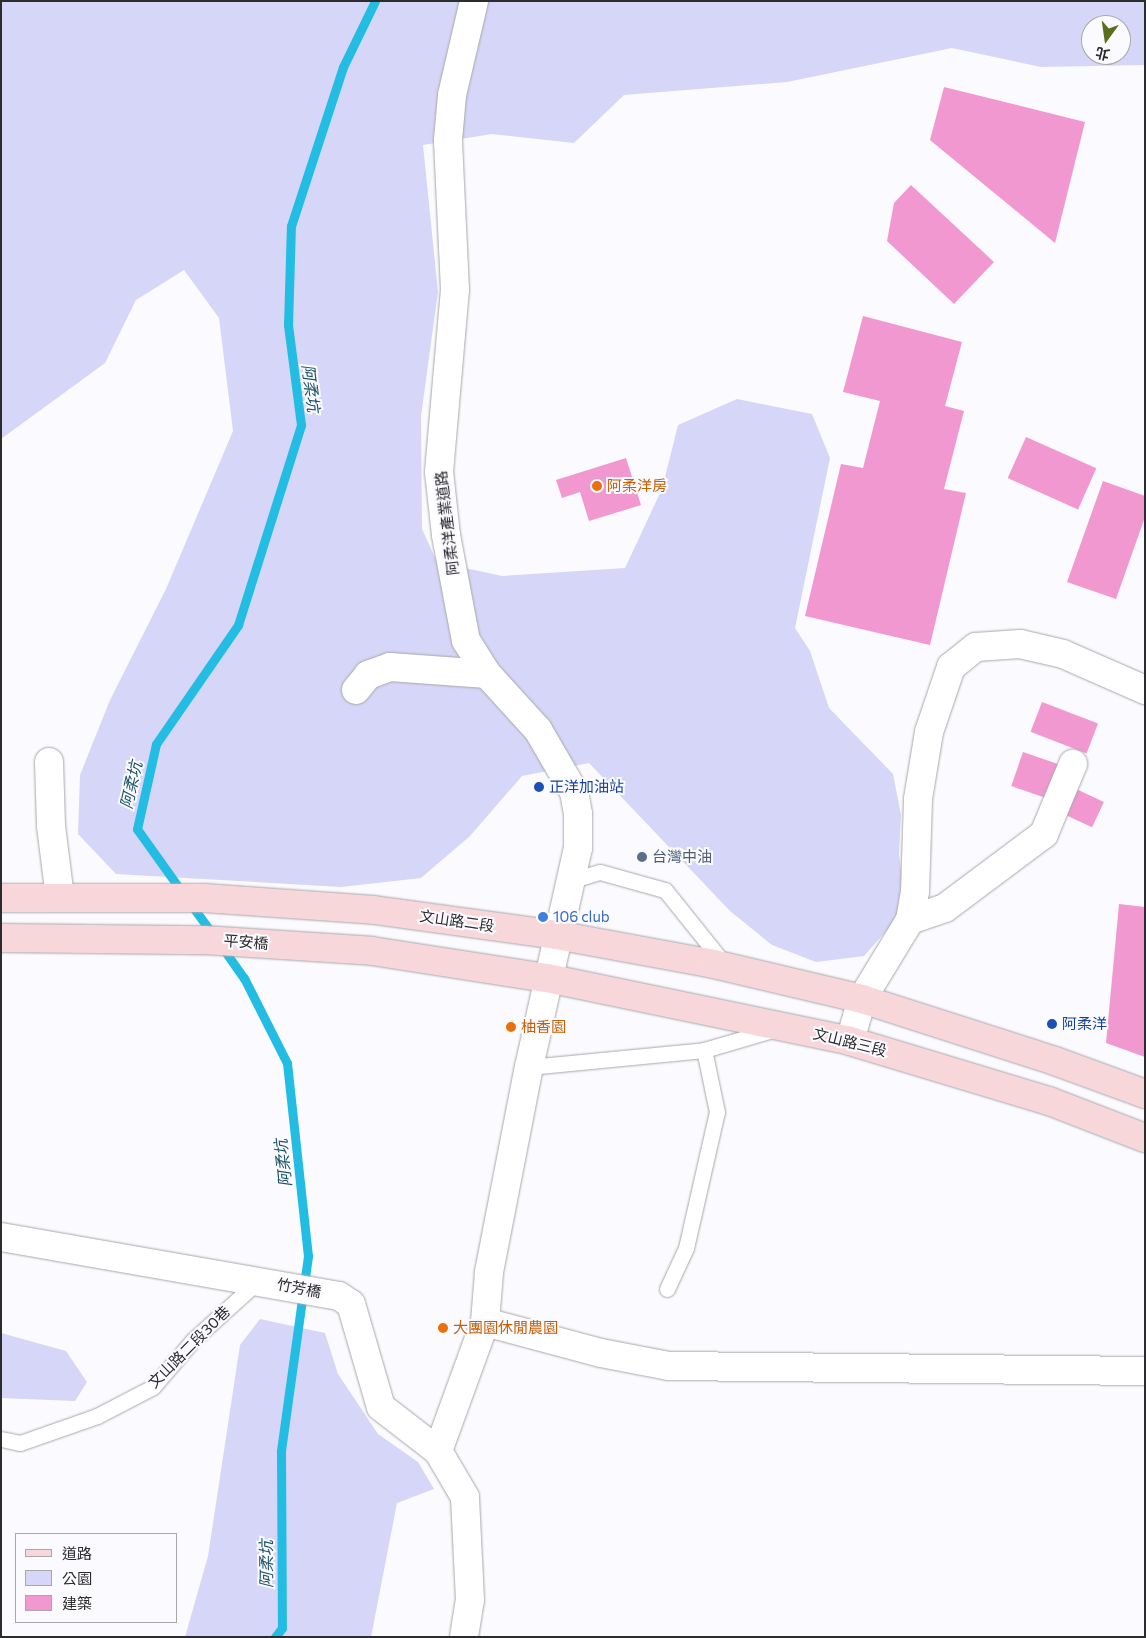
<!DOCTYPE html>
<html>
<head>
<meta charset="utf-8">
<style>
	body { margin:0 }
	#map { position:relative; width:1146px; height:1638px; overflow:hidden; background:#fafaff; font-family:Commissioner,"Noto Sans TC",sans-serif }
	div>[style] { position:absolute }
	.green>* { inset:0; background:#d6d6f8 }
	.stream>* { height:9px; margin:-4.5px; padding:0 4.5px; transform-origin:4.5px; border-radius:4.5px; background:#23bce2 }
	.building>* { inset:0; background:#f198d1; transform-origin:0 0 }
	.roads { filter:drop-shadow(0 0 1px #a7a7ad) drop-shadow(0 0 1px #a7a7ad) }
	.lane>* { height:15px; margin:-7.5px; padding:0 7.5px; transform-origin:7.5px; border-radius:7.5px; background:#fff }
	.street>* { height:28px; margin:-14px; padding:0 14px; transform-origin:14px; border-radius:14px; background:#fff }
	.secondary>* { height:28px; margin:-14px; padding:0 14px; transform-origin:14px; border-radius:14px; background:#f8d7db }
	.dots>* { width:14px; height:14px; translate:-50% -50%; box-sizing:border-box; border:2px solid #fafaff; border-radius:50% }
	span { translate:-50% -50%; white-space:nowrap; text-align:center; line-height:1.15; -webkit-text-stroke:4px #fafaff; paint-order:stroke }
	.food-label { font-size:15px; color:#c56008 }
	.left { translate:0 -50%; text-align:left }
	.street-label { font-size:15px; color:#2c2c2f }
	.transit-label { font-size:15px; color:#164399 }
	.service-label { font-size:15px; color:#4e5e75 }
	.shop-label { font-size:15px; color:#366cbe }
	.water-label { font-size:16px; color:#195262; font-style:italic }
	.frame { position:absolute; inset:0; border:2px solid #2c2c2f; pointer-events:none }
	.legend { position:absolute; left:15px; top:1533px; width:162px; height:90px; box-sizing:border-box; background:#fafaff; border:1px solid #a8a8ac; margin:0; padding:6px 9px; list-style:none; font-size:15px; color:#2c2c2f }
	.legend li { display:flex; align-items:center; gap:10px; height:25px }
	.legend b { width:25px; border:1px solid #a8a8ac }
	.north { position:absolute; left:1081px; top:15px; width:50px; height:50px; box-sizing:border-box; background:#fafaff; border:1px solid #a8a8ac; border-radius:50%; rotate:194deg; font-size:14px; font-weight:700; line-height:20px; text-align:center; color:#2c2c2f }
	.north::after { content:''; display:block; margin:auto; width:18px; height:22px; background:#5a6f1e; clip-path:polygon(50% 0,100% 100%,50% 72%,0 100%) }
</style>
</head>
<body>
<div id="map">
	<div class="green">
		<div style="clip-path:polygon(evenodd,1px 1px,1145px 1px,1145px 65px,1041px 67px,952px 48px,787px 82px,624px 95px,574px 143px,492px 134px,423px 145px,438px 292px,421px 416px,422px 529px,437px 562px,502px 576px,625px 568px,662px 489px,678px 425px,737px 399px,812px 414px,830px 458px,795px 628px,810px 651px,829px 708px,893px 774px,901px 815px,899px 854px,906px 909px,864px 956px,816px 962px,772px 945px,730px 911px,589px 763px,522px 776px,470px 836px,421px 878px,341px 887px,116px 874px,78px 834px,80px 775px,110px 700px,166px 589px,233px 431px,219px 318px,184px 270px,136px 300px,105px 363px,1px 439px,1px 1px,1091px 25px,1121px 25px,1121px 55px,1091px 55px,1091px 25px)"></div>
		<div style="clip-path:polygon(260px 1319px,325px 1333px,338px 1374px,378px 1434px,418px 1462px,434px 1489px,397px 1503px,371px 1637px,185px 1637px,208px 1556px,240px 1345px)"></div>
		<div style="clip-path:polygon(1px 1333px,66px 1351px,87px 1382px,75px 1401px,1px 1398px)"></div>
	</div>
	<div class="stream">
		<div style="left:182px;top:892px;width:77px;rotate:-125.5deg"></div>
		<div style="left:137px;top:829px;width:87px;rotate:-77.4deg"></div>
		<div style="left:156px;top:744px;width:145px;rotate:-55.4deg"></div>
		<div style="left:238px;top:625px;width:210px;rotate:-72.5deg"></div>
		<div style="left:301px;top:425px;width:101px;rotate:-97.4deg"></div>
		<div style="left:288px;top:325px;width:99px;rotate:-88.3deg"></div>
		<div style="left:291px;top:226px;width:167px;rotate:-71.9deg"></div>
		<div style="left:343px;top:67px;width:73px;rotate:-64.1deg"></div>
		<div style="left:190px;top:903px;width:39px;rotate:54deg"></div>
		<div style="left:222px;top:947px;width:38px;rotate:55deg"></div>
		<div style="left:244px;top:978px;width:95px;rotate:63.2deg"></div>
		<div style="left:287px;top:1063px;width:194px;rotate:83.8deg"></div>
		<div style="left:308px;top:1256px;width:197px;rotate:97.9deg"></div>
		<div style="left:281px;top:1451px;width:177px;rotate:89.7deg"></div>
		<div style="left:282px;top:1628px;width:11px;rotate:128deg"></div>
	</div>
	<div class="building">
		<div style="clip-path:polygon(944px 87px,1085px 122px,1055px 243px,930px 140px)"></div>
		<div style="clip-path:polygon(911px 185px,994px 262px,954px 304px,887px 241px,894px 203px)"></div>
		<div style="clip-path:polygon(863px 316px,962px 342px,945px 406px,964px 411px,944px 489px,966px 493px,930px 645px,805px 616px,841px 464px,863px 468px,880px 401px,843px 392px)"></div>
		<div style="left:1026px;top:437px;width:77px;height:45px;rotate:24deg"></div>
		<div style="clip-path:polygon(626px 458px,641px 505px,589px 521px,580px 492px,562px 498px,556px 480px)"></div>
		<div style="clip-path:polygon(1103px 481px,1145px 496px,1145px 517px,1116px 599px,1067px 582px)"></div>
		<div style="left:1042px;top:702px;width:60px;height:32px;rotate:21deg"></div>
		<div style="left:1023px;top:752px;width:39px;height:36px;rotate:19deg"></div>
		<div style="left:1074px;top:788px;width:33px;height:28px;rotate:25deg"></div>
		<div style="clip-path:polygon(1119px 904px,1145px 907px,1145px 1057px,1106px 1043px)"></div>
	</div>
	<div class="roads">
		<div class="lane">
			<div style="left:570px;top:881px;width:31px;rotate:-17deg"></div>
			<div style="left:600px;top:872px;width:67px;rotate:15.5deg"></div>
			<div style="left:665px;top:890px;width:96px;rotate:51.3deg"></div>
			<div style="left:529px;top:1067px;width:176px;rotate:-5.5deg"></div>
			<div style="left:704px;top:1050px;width:72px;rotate:-16.2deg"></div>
			<div style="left:667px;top:1289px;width:45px;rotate:-65.1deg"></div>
			<div style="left:686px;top:1248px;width:139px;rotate:-77.2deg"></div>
			<div style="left:717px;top:1112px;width:63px;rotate:-101.8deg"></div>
			<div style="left:1px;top:1439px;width:19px;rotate:12deg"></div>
			<div style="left:20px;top:1443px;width:82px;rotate:-19.3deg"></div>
			<div style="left:97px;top:1416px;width:63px;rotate:-27.4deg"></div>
			<div style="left:153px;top:1387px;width:62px;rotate:-49.6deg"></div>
			<div style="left:193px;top:1340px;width:88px;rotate:-42.2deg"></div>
		</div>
		<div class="street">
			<div style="left:356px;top:690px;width:19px;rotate:-51deg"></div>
			<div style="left:368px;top:675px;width:23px;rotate:-20deg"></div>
			<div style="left:390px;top:667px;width:97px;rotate:4.1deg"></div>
			<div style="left:49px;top:762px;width:64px;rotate:88.2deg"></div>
			<div style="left:51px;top:826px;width:72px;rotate:82.8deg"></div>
			<div style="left:910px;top:920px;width:37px;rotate:-19deg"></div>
			<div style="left:945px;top:908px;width:124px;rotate:-36.8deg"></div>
			<div style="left:1044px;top:834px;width:76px;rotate:-67.5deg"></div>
			<div style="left:850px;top:1041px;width:44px;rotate:-74.1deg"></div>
			<div style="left:862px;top:999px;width:92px;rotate:-58.7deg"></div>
			<div style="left:910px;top:920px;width:29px;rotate:-80deg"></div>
			<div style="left:915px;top:891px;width:92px;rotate:-88.1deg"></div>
			<div style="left:918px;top:799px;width:68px;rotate:-80.7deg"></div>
			<div style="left:929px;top:732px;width:69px;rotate:-71.3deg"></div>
			<div style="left:951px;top:667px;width:32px;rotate:-39deg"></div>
			<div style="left:976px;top:647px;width:44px;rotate:-3.9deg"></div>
			<div style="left:1020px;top:644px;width:44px;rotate:13.1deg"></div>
			<div style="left:1063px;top:654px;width:90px;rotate:23.7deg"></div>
			<div style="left:1px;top:1237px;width:343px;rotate:9.9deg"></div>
			<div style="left:339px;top:1296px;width:14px;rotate:34deg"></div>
			<div style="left:351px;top:1304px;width:107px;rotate:73.8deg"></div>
			<div style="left:381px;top:1407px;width:72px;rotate:37.7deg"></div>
			<div style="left:485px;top:1322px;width:120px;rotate:15deg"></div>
			<div style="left:601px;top:1353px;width:69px;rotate:10.8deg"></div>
			<div style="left:669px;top:1366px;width:476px;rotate:0.6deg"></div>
			<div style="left:464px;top:1637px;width:37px;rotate:-81deg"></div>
			<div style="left:470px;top:1600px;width:103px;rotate:-92.8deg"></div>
			<div style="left:465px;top:1497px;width:53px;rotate:-120.4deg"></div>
			<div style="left:438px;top:1451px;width:137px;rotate:-70deg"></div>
			<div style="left:485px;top:1322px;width:50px;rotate:-85.4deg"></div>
			<div style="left:489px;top:1272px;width:209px;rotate:-79deg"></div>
			<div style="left:529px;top:1067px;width:224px;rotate:-77.4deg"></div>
			<div style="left:578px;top:848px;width:34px;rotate:-90deg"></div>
			<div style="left:578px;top:814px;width:22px;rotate:-100deg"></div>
			<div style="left:574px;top:792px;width:72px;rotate:-120.1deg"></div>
			<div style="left:538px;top:730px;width:76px;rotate:-132.3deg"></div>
			<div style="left:487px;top:674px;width:39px;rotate:-122deg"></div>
			<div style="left:466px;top:641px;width:108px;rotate:-100.7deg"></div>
			<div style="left:446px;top:535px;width:63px;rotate:-96.3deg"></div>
			<div style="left:439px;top:472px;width:183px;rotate:-85deg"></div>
			<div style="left:455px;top:290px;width:150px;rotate:-92.7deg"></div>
			<div style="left:448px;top:140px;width:45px;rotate:-84.9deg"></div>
			<div style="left:452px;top:95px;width:97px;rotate:-76.8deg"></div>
		</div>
		<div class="secondary">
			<div style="left:1px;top:898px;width:203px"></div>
			<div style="left:204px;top:898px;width:170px;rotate:4deg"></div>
			<div style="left:374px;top:910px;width:184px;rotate:7.8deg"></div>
			<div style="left:556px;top:935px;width:161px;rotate:10.4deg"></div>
			<div style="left:714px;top:964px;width:152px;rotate:13.3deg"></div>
			<div style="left:862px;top:999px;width:203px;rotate:17.8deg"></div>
			<div style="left:1055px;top:1061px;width:96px;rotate:20.1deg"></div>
			<div style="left:1px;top:938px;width:203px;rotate:0.6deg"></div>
			<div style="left:204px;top:940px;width:168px;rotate:3.7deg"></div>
			<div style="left:372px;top:951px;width:177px;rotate:8.8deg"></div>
			<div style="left:547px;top:978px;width:309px;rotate:11.7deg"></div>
			<div style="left:850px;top:1041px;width:208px;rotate:16.8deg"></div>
			<div style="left:1049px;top:1101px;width:103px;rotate:21.1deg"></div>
		</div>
	</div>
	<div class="dots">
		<div style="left:597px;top:486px;background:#e8710a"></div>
		<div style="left:539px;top:787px;background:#1a4fb4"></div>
		<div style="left:642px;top:857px;background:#5c6f8a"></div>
		<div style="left:543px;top:917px;background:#3f7fe0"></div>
		<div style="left:1052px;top:1024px;background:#1a4fb4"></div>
		<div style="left:511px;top:1027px;background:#e8710a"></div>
		<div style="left:443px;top:1328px;background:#e8710a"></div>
	</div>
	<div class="food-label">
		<span class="left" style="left:607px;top:486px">阿柔洋房</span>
		<span class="left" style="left:521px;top:1027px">柚香園</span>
		<span class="left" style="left:453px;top:1328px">大團園休閒農園</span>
	</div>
	<div class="street-label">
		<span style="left:447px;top:523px;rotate:-97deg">阿柔洋產業道路</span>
		<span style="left:457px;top:921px;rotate:8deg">文山路二段</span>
		<span style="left:246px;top:942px;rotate:4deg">平安橋</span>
		<span style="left:850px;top:1042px;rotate:14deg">文山路三段</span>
		<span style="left:299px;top:1288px;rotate:11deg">竹芳橋</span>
		<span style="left:189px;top:1347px;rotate:-45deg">文山路二段30巷</span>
	</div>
	<div class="transit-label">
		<span class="left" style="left:549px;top:787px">正洋加油站</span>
		<span class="left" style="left:1062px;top:1024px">阿柔洋</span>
	</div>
	<div class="service-label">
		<span class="left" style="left:652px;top:857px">台灣中油</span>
	</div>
	<div class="shop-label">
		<span class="left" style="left:553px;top:917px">106 club</span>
	</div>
	<div class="water-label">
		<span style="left:311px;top:388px;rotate:83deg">阿柔坑</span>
		<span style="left:131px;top:785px;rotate:-77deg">阿柔坑</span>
		<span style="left:283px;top:1163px;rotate:-96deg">阿柔坑</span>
		<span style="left:266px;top:1564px;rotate:-90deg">阿柔坑</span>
	</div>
	<div class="frame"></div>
	<ul class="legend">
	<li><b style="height:6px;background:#f8d7db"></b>道路</li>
	<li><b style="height:14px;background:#d6d6f8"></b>公園</li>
	<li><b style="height:14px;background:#f198d1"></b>建築</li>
	</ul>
	<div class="north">北</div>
</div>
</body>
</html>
